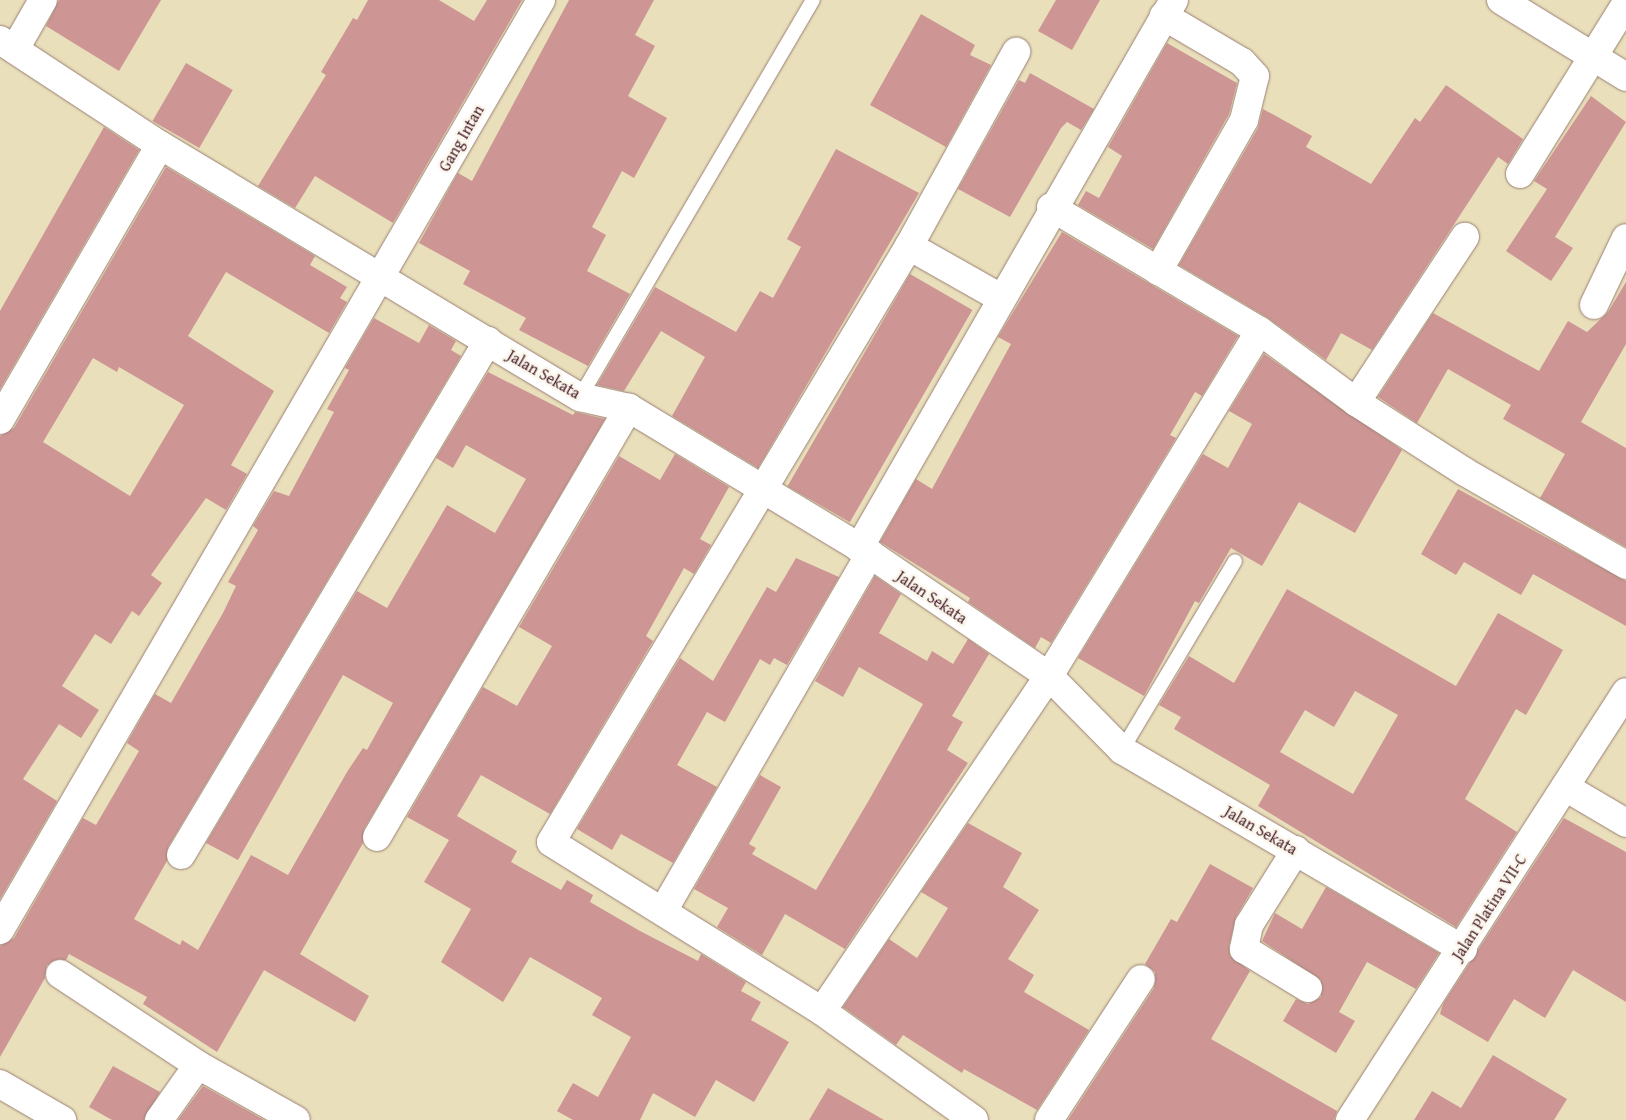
<!DOCTYPE html>
<html>
<head>
<meta charset="utf-8">
<style>
	body { margin:0 }
	#map { position:relative; width:1626px; height:1120px; overflow:hidden; background:#e9dfbb; font-family:"Gentium Book Plus",serif }
	div>[style] { position:absolute }
	.building>* { inset:0; background:#cd9694; transform-origin:0 0 }
	.roads { filter:drop-shadow(0 0 1px #9a7f73) drop-shadow(0 0 1px #9a7f73) }
	.service>* { height:14px; margin:-7px; padding:0 7px; transform-origin:7px; border-radius:7px; background:#fff }
	.minor>* { height:28px; margin:-14px; padding:0 14px; transform-origin:14px; border-radius:14px; background:#fff }
	span { translate:-50% -50%; white-space:nowrap; text-align:center; line-height:1.15; -webkit-text-stroke:5px #fbf7ec; paint-order:stroke }
	.street-label { font-size:16px; color:#4a1f2b }
</style>
</head>
<body>
<div id="map">
	<div class="building">
		<div style="clip-path:polygon(59px 0,161px 0,119px 71px,46px 26px)"></div>
		<div style="clip-path:polygon(368px 0,439px 0,474px 21px,487px 0,522px 0,393px 223px,315px 176px,295px 208px,258px 186px,326px 75px,321px 72px,353px 18px,357px 20px)"></div>
		<div style="clip-path:polygon(569px 0,654px 0,635px 35px,655px 46px,628px 96px,667px 118px,634px 178px,622px 171px,592px 227px,606px 235px,587px 271px,630px 294px,588px 366px,519px 330px,526px 318px,463px 284px,470px 271px,419px 243px,458px 173px,472px 181px)"></div>
		<div style="clip-path:polygon(1056px 0,1100px 0,1072px 50px,1038px 31px)"></div>
		<div style="clip-path:polygon(921px 14px,975px 45px,970px 55px,991px 65px,946px 147px,870px 105px)"></div>
		<div style="clip-path:polygon(1167px 43px,1237px 83px,1229px 114px,1153px 249px,1078px 205px,1086px 191px,1099px 198px,1122px 156px,1108px 147px)"></div>
		<div style="left:186px;top:63px;width:54px;height:67px;rotate:30deg"></div>
		<div style="clip-path:polygon(1030px 73px,1094px 109px,1081px 130px,1067px 122px,1061px 128px,1010px 217px,958px 189px,1019px 80px,1025px 83px)"></div>
		<div style="clip-path:polygon(1446px 85px,1523px 139px,1508px 164px,1498px 157px,1372px 350px,1341px 333px,1326px 360px,1268px 318px,1179px 265px,1258px 128px,1263px 109px,1312px 136px,1306px 147px,1371px 184px,1415px 118px,1420px 122px)"></div>
		<div style="clip-path:polygon(1591px 96px,1626px 122px,1555px 237px,1573px 248px,1551px 281px,1506px 251px,1547px 189px,1534px 181px)"></div>
		<div style="clip-path:polygon(104px 127px,139px 150px,0 389px,0 311px)"></div>
		<div style="clip-path:polygon(836px 149px,919px 193px,758px 468px,672px 416px,705px 357px,661px 331px,624px 391px,597px 385px,655px 287px,736px 332px,760px 291px,773px 298px,801px 247px,787px 239px)"></div>
		<div style="clip-path:polygon(evenodd,166px 167px,315px 256px,310px 265px,347px 287px,340px 298px,347px 302px,329px 333px,226px 272px,188px 336px,274px 391px,231px 465px,247px 474px,226px 510px,206px 498px,151px 575px,162px 583px,139px 616px,132px 611px,111px 644px,95px 634px,62px 686px,99px 710px,81px 738px,59px 724px,23px 779px,57px 801px,0 899px,0 436px,14px 428px,166px 167px,93px 358px,117px 372px,119px 367px,184px 405px,130px 496px,43px 442px,93px 358px)"></div>
		<div style="clip-path:polygon(1062px 232px,1238px 336px,1202px 396px,1195px 392px,1170px 435px,1176px 438px,1051px 643px,1041px 637px,1035px 648px,968px 602px,970px 598px,880px 542px,916px 479px,932px 489px,1011px 344px,998px 337px)"></div>
		<div style="left:910px;top:274px;width:72px;height:245px;rotate:30deg"></div>
		<div style="clip-path:polygon(1626px 282px,1626px 344px,1581px 422px,1626px 448px,1626px 547px,1540px 498px,1565px 454px,1503px 419px,1511px 405px,1448px 369px,1417px 423px,1378px 397px,1433px 313px,1539px 371px,1568px 321px,1587px 332px,1608px 312px)"></div>
		<div style="clip-path:polygon(374px 318px,419px 343px,429px 325px,456px 341px,451px 350px,461px 356px,168px 847px,167px 861px,134px 919px,180px 945px,182px 940px,198px 950px,251px 855px,288px 875px,347px 772px,363px 748px,367px 750px,393px 703px,343px 675px,238px 860px,206px 843px,357px 591px,387px 608px,447px 505px,495px 533px,526px 479px,466px 445px,453px 468px,436px 458px,488px 372px,573px 415px,575px 412px,605px 419px,364px 829px,363px 843px,300px 954px,369px 996px,355px 1022px,264px 970px,217px 1052px,143px 1004px,147px 997px,69px 954px,66px 960px,47px 965px,45px 978px,0 1057px,0 946px,14px 938px,83px 818px,96px 825px,139px 751px,127px 743px,155px 694px,171px 703px,223px 613px,236px 586px,228px 582px,258px 530px,253px 526px,274px 491px,289px 496px,334px 412px,327px 409px,349px 370px,345px 368px)"></div>
		<div style="clip-path:polygon(1264px 354px,1402px 450px,1355px 533px,1299px 502px,1262px 566px,1231px 548px,1199px 603px,1195px 601px,1144px 696px,1078px 658px,1203px 454px,1228px 468px,1252px 424px,1229px 411px)"></div>
		<div style="clip-path:polygon(675px 454px,729px 487px,700px 539px,711px 545px,694px 574px,684px 568px,646px 636px,653px 641px,550px 814px,481px 775px,457px 816px,517px 851px,511px 862px,561px 890px,567px 880px,593px 895px,590px 902px,640px 931px,698px 961px,701px 954px,746px 982px,741px 991px,761px 1002px,751px 1020px,789px 1042px,754px 1102px,716px 1080px,695px 1117px,653px 1093px,640px 1120px,573px 1120px,557px 1111px,573px 1083px,598px 1097px,631px 1037px,592px 1015px,602px 998px,530px 957px,503px 1002px,441px 962px,471px 909px,424px 882px,449px 840px,407px 817px,483px 687px,517px 706px,552px 646px,519px 627px,619px 456px,660px 480px)"></div>
		<div style="clip-path:polygon(1458px 489px,1626px 581px,1626px 626px,1533px 574px,1521px 595px,1464px 562px,1456px 575px,1421px 554px)"></div>
		<div style="clip-path:polygon(796px 558px,839px 577px,787px 665px,774px 658px,770px 665px,760px 659px,725px 722px,707px 712px,677px 765px,717px 787px,673px 863px,621px 834px,612px 850px,577px 829px,680px 658px,713px 681px,767px 587px,776px 592px)"></div>
		<div style="clip-path:polygon(875px 576px,901px 594px,879px 633px,927px 661px,932px 651px,953px 664px,968px 639px,989px 654px,952px 716px,963px 722px,947px 750px,968px 763px,845px 949px,785px 914px,762px 955px,717px 927px,728px 908px,694px 889px,760px 775px,781px 787px,749px 844px,756px 848px,752px 854px,816px 890px,869px 800px,923px 704px,859px 667px,843px 697px,815px 681px)"></div>
		<div style="clip-path:polygon(evenodd,1287px 589px,1456px 686px,1498px 613px,1563px 650px,1526px 715px,1516px 709px,1465px 799px,1517px 832px,1456px 927px,1258px 806px,1270px 785px,1174px 729px,1181px 717px,1159px 705px,1189px 656px,1234px 683px,1287px 589px,1355px 691px,1398px 715px,1353px 794px,1280px 752px,1305px 710px,1334px 727px,1355px 691px)"></div>
		<div style="clip-path:polygon(1564px 818px,1626px 852px,1626px 1002px,1573px 970px,1545px 1018px,1514px 999px,1488px 1042px,1440px 1014px,1443px 1004px)"></div>
		<div style="clip-path:polygon(968px 823px,1022px 853px,1003px 887px,1039px 910px,1008px 959px,1034px 975px,1024px 992px,1089px 1030px,1037px 1110px,964px 1069px,962px 1073px,903px 1035px,896px 1045px,843px 1007px,889px 939px,917px 958px,948px 908px,921px 892px)"></div>
		<div style="clip-path:polygon(1210px 864px,1253px 888px,1236px 917px,1229px 946px,1230px 956px,1250px 971px,1211px 1039px,1337px 1111px,1334px 1120px,1068px 1120px,1154px 988px,1155px 972px,1145px 964px,1171px 919px,1177px 922px)"></div>
		<div style="clip-path:polygon(1326px 887px,1439px 953px,1416px 989px,1367px 962px,1339px 1012px,1355px 1021px,1336px 1053px,1283px 1021px,1296px 999px,1308px 1004px,1321px 997px,1321px 980px,1262px 941px,1275px 913px,1302px 929px)"></div>
		<div style="clip-path:polygon(1493px 1055px,1567px 1099px,1554px 1120px,1414px 1120px,1432px 1091px,1461px 1108px)"></div>
		<div style="clip-path:polygon(113px 1066px,160px 1092px,144px 1120px,112px 1120px,89px 1107px)"></div>
		<div style="clip-path:polygon(203px 1086px,264px 1120px,178px 1120px)"></div>
		<div style="clip-path:polygon(828px 1088px,884px 1120px,809px 1120px)"></div>
	</div>
	<div class="roads">
		<div class="service">
			<div style="left:580px;top:397px;width:460px;rotate:-59.6deg"></div>
			<div style="left:1122px;top:750px;width:220px;rotate:-59.1deg"></div>
		</div>
		<div class="minor">
			<div style="left:1501px;top:0;width:147px;rotate:31.6deg"></div>
			<div style="left:0;top:40px;width:191px;rotate:33.3deg"></div>
			<div style="left:160px;top:145px;width:490px;rotate:31deg"></div>
			<div style="left:580px;top:397px;width:50px;rotate:12.7deg"></div>
			<div style="left:629px;top:408px;width:282px;rotate:31.2deg"></div>
			<div style="left:870px;top:554px;width:217px;rotate:34.3deg"></div>
			<div style="left:1049px;top:676px;width:104px;rotate:45.4deg"></div>
			<div style="left:1122px;top:750px;width:395px;rotate:30.3deg"></div>
			<div style="left:15px;top:49px;width:56px;rotate:-60.3deg"></div>
			<div style="left:1520px;top:174px;width:200px;rotate:-58.1deg"></div>
			<div style="left:1051px;top:207px;width:243px;rotate:30.7deg"></div>
			<div style="left:1260px;top:331px;width:119px;rotate:36.5deg"></div>
			<div style="left:1356px;top:402px;width:130px;rotate:32.7deg"></div>
			<div style="left:1465px;top:472px;width:186px;rotate:30deg"></div>
			<div style="left:909px;top:246px;width:106px;rotate:29.5deg"></div>
			<div style="left:1158px;top:271px;width:174px;rotate:-60.3deg"></div>
			<div style="left:1244px;top:120px;width:45px;rotate:-76deg"></div>
			<div style="left:1255px;top:76px;width:19px;rotate:-133deg"></div>
			<div style="left:1242px;top:62px;width:91px;rotate:-149.5deg"></div>
			<div style="left:1594px;top:305px;width:74px;rotate:-64.5deg"></div>
			<div style="left:1356px;top:402px;width:198px;rotate:-56.6deg"></div>
			<div style="left:0;top:420px;width:318px;rotate:-59.8deg"></div>
			<div style="left:859px;top:548px;width:632px;rotate:-60.11deg"></div>
			<div style="left:1565px;top:787px;width:71px;rotate:30.5deg"></div>
			<div style="left:377px;top:837px;width:498px;rotate:-59.6deg"></div>
			<div style="left:1296px;top:850px;width:89px;rotate:122.1deg"></div>
			<div style="left:1249px;top:925px;width:25px;rotate:102deg"></div>
			<div style="left:1244px;top:949px;width:75px;rotate:31.4deg"></div>
			<div style="left:181px;top:855px;width:599px;rotate:-59.15deg"></div>
			<div style="left:663px;top:911px;width:413px;rotate:-59.9deg"></div>
			<div style="left:0;top:930px;width:1076px;rotate:-59.81deg"></div>
			<div style="left:60px;top:974px;width:165px;rotate:33.4deg"></div>
			<div style="left:198px;top:1065px;width:112px;rotate:29.3deg"></div>
			<div style="left:822px;top:1011px;width:405px;rotate:-55.9deg"></div>
			<div style="left:1049px;top:676px;width:404px;rotate:-58.6deg"></div>
			<div style="left:0;top:1084px;width:72px;rotate:30.1deg"></div>
			<div style="left:159px;top:1120px;width:67px;rotate:-54.7deg"></div>
			<div style="left:974px;top:1120px;width:187px;rotate:-144.4deg"></div>
			<div style="left:822px;top:1011px;width:319px;rotate:-148.1deg"></div>
			<div style="left:551px;top:842px;width:695px;rotate:-59.01deg"></div>
			<div style="left:909px;top:246px;width:222px;rotate:-61.1deg"></div>
			<div style="left:1049px;top:1120px;width:168px;rotate:-56.9deg"></div>
			<div style="left:1350px;top:1120px;width:509px;rotate:-57.18deg"></div>
		</div>
	</div>
	<div class="street-label">
		<span style="left:461px;top:138px;rotate:-60deg">Gang Intan</span>
		<span style="left:544px;top:374px;rotate:30deg">Jalan Sekata</span>
		<span style="left:932px;top:597px;rotate:34deg">Jalan Sekata</span>
		<span style="left:1261px;top:830px;rotate:30deg">Jalan Sekata</span>
		<span style="left:1489px;top:907px;rotate:-57deg">Jalan Platina VII-C</span>
	</div>
</div>
</body>
</html>
